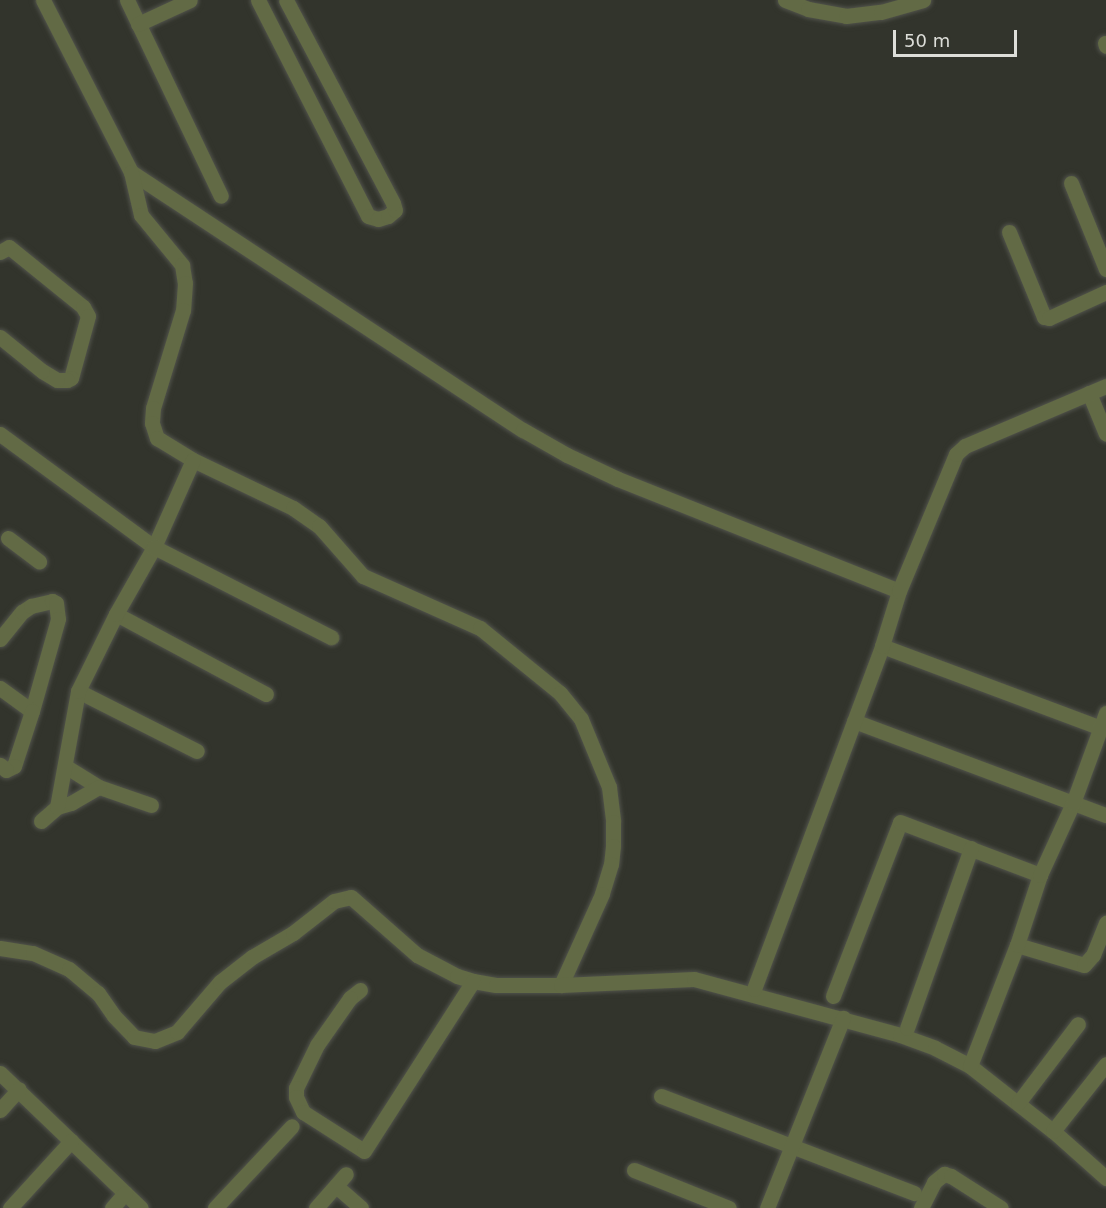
<!DOCTYPE html>
<html>
<head>
<meta charset="utf-8">
<style>
	body { margin:0 }
	#map { position:relative; width:1106px; height:1208px; overflow:hidden; background:#32342c; font-family:"DejaVu Sans",sans-serif }
	div>[style] { position:absolute }
	.roads { filter:drop-shadow(0 0 2px #51534b) drop-shadow(0 0 2px #51534b) }
	.street>* { height:15px; margin:-7.5px; padding:0 7.5px; transform-origin:7.5px; border-radius:7.5px; background:#626a45 }
	span { translate:-50% -50%; white-space:nowrap; text-align:center; line-height:1.15; -webkit-text-stroke:6px #32342c; paint-order:stroke }
	.scale { position:absolute; left:893px; top:30px; width:124px; height:27px; box-sizing:border-box; border:3px solid #ddded9; border-top:0; padding-left:8px; font-size:18px; line-height:21px; white-space:nowrap; color:#ddded9; -webkit-text-stroke:4px #32342c; paint-order:stroke }
</style>
</head>
<body>
<div id="map">
	<div class="roads">
		<div class="street">
			<div style="left:43px;top:0;width:193px;rotate:62.9deg"></div>
			<div style="left:131px;top:172px;width:469px;rotate:33.4deg"></div>
			<div style="left:523px;top:430px;width:51px;rotate:29.6deg"></div>
			<div style="left:567px;top:455px;width:56px;rotate:25.2deg"></div>
			<div style="left:618px;top:479px;width:302px;rotate:21.7deg"></div>
			<div style="left:127px;top:0;width:217px;rotate:64.4deg"></div>
			<div style="left:258px;top:0;width:242px;rotate:63deg"></div>
			<div style="left:368px;top:216px;width:10px;rotate:17deg"></div>
			<div style="left:378px;top:219px;width:10px;rotate:-17deg"></div>
			<div style="left:388px;top:216px;width:9px;rotate:-41deg"></div>
			<div style="left:395px;top:210px;width:7px;rotate:-106deg"></div>
			<div style="left:393px;top:203px;width:229px;rotate:-117.8deg"></div>
			<div style="left:785px;top:0;width:25px;rotate:21deg"></div>
			<div style="left:808px;top:9px;width:39px;rotate:10deg"></div>
			<div style="left:846px;top:16px;width:35px;rotate:-7deg"></div>
			<div style="left:881px;top:12px;width:44px;rotate:-15.9deg"></div>
			<div style="left:138px;top:24px;width:57px;rotate:-24.8deg"></div>
			<div style="left:1105px;top:43px;width:3px;rotate:72deg"></div>
			<div style="left:131px;top:172px;width:44px;rotate:76.9deg"></div>
			<div style="left:141px;top:215px;width:65px;rotate:50.6deg"></div>
			<div style="left:182px;top:265px;width:18px;rotate:81deg"></div>
			<div style="left:185px;top:283px;width:27px;rotate:94deg"></div>
			<div style="left:183px;top:310px;width:102px;rotate:107deg"></div>
			<div style="left:153px;top:408px;width:15px;rotate:94deg"></div>
			<div style="left:152px;top:423px;width:16px;rotate:72deg"></div>
			<div style="left:157px;top:438px;width:42px;rotate:31.4deg"></div>
			<div style="left:193px;top:460px;width:111px;rotate:25.6deg"></div>
			<div style="left:293px;top:508px;width:32px;rotate:35deg"></div>
			<div style="left:319px;top:526px;width:67px;rotate:48.7deg"></div>
			<div style="left:363px;top:576px;width:128px;rotate:24deg"></div>
			<div style="left:480px;top:628px;width:103px;rotate:39.1deg"></div>
			<div style="left:560px;top:693px;width:33px;rotate:51deg"></div>
			<div style="left:581px;top:719px;width:74px;rotate:67.6deg"></div>
			<div style="left:609px;top:787px;width:35px;rotate:83deg"></div>
			<div style="left:613px;top:822px;width:24px;rotate:90deg"></div>
			<div style="left:613px;top:846px;width:18px;rotate:96deg"></div>
			<div style="left:611px;top:864px;width:31px;rotate:107deg"></div>
			<div style="left:602px;top:894px;width:100px;rotate:114.3deg"></div>
			<div style="left:1071px;top:183px;width:93px;rotate:67.9deg"></div>
			<div style="left:1009px;top:232px;width:92px;rotate:67.6deg"></div>
			<div style="left:1044px;top:317px;width:5px;rotate:11deg"></div>
			<div style="left:1049px;top:318px;width:63px;rotate:-24.5deg"></div>
			<div style="left:0;top:252px;width:10px;rotate:-29deg"></div>
			<div style="left:9px;top:247px;width:95px;rotate:39deg"></div>
			<div style="left:83px;top:307px;width:10px;rotate:61deg"></div>
			<div style="left:88px;top:316px;width:64px;rotate:105.3deg"></div>
			<div style="left:71px;top:378px;width:4px;rotate:153deg"></div>
			<div style="left:67px;top:380px;width:10px;rotate:180deg"></div>
			<div style="left:57px;top:380px;width:17px;rotate:-149deg"></div>
			<div style="left:42px;top:371px;width:54px;rotate:-141deg"></div>
			<div style="left:1089px;top:393px;width:44px;rotate:67.5deg"></div>
			<div style="left:0;top:434px;width:191px;rotate:36.3deg"></div>
			<div style="left:154px;top:547px;width:95px;rotate:-65.9deg"></div>
			<div style="left:8px;top:538px;width:39px;rotate:37deg"></div>
			<div style="left:116px;top:614px;width:170px;rotate:28.1deg"></div>
			<div style="left:0;top:639px;width:35px;rotate:-51deg"></div>
			<div style="left:22px;top:612px;width:11px;rotate:-34deg"></div>
			<div style="left:31px;top:606px;width:22px;rotate:-13deg"></div>
			<div style="left:52px;top:601px;width:4px;rotate:27deg"></div>
			<div style="left:56px;top:603px;width:16px;rotate:83deg"></div>
			<div style="left:58px;top:619px;width:96px;rotate:105.8deg"></div>
			<div style="left:882px;top:646px;width:234px;rotate:20.5deg"></div>
			<div style="left:0;top:688px;width:39px;rotate:36deg"></div>
			<div style="left:32px;top:711px;width:58px;rotate:108.1deg"></div>
			<div style="left:14px;top:766px;width:9px;rotate:153deg"></div>
			<div style="left:6px;top:770px;width:8px;rotate:-140deg"></div>
			<div style="left:78px;top:691px;width:133px;rotate:26.8deg"></div>
			<div style="left:854px;top:721px;width:269px;rotate:20.5deg"></div>
			<div style="left:65px;top:766px;width:40px;rotate:32deg"></div>
			<div style="left:99px;top:787px;width:55px;rotate:19.1deg"></div>
			<div style="left:57px;top:807px;width:15px;rotate:-16deg"></div>
			<div style="left:71px;top:803px;width:32px;rotate:-30deg"></div>
			<div style="left:41px;top:821px;width:21px;rotate:-41deg"></div>
			<div style="left:57px;top:807px;width:118px;rotate:-79.7deg"></div>
			<div style="left:78px;top:691px;width:86px;rotate:-63.7deg"></div>
			<div style="left:116px;top:614px;width:77px;rotate:-60.4deg"></div>
			<div style="left:154px;top:547px;width:199px;rotate:27deg"></div>
			<div style="left:1017px;top:945px;width:70px;rotate:16.6deg"></div>
			<div style="left:1084px;top:965px;width:13px;rotate:-48deg"></div>
			<div style="left:1093px;top:955px;width:35px;rotate:-68deg"></div>
			<div style="left:0;top:948px;width:33px;rotate:9deg"></div>
			<div style="left:33px;top:953px;width:39px;rotate:24deg"></div>
			<div style="left:69px;top:969px;width:38px;rotate:40deg"></div>
			<div style="left:98px;top:993px;width:28px;rotate:55deg"></div>
			<div style="left:114px;top:1016px;width:29px;rotate:46deg"></div>
			<div style="left:134px;top:1037px;width:21px;rotate:11deg"></div>
			<div style="left:155px;top:1041px;width:24px;rotate:-22deg"></div>
			<div style="left:177px;top:1032px;width:66px;rotate:-49.3deg"></div>
			<div style="left:220px;top:982px;width:41px;rotate:-38deg"></div>
			<div style="left:252px;top:957px;width:48px;rotate:-30.3deg"></div>
			<div style="left:293px;top:933px;width:52px;rotate:-38deg"></div>
			<div style="left:334px;top:901px;width:17px;rotate:-13deg"></div>
			<div style="left:351px;top:897px;width:88px;rotate:41.3deg"></div>
			<div style="left:417px;top:955px;width:45px;rotate:27.7deg"></div>
			<div style="left:457px;top:976px;width:17px;rotate:17deg"></div>
			<div style="left:473px;top:981px;width:23px;rotate:10deg"></div>
			<div style="left:496px;top:985px;width:65px"></div>
			<div style="left:561px;top:985px;width:133px;rotate:-2.6deg"></div>
			<div style="left:694px;top:979px;width:213px;rotate:15.2deg"></div>
			<div style="left:900px;top:1035px;width:37px;rotate:20deg"></div>
			<div style="left:935px;top:1048px;width:39px;rotate:27deg"></div>
			<div style="left:970px;top:1066px;width:105px;rotate:38.1deg"></div>
			<div style="left:1053px;top:1131px;width:71px;rotate:41.6deg"></div>
			<div style="left:754px;top:989px;width:366px;rotate:-69.5deg"></div>
			<div style="left:882px;top:646px;width:58px;rotate:-72.8deg"></div>
			<div style="left:899px;top:591px;width:148px;rotate:-67.4deg"></div>
			<div style="left:956px;top:454px;width:12px;rotate:-42deg"></div>
			<div style="left:965px;top:446px;width:153px;rotate:-23.1deg"></div>
			<div style="left:360px;top:990px;width:13px;rotate:141deg"></div>
			<div style="left:350px;top:998px;width:57px;rotate:125.1deg"></div>
			<div style="left:317px;top:1045px;width:48px;rotate:116deg"></div>
			<div style="left:296px;top:1088px;width:9px;rotate:90deg"></div>
			<div style="left:296px;top:1097px;width:17px;rotate:65deg"></div>
			<div style="left:303px;top:1112px;width:72px;rotate:32.6deg"></div>
			<div style="left:364px;top:1151px;width:202px;rotate:-57.3deg"></div>
			<div style="left:833px;top:996px;width:186px;rotate:-68.9deg"></div>
			<div style="left:900px;top:822px;width:150px;rotate:20.7deg"></div>
			<div style="left:907px;top:1028px;width:191px;rotate:-70.4deg"></div>
			<div style="left:970px;top:1066px;width:130px;rotate:-68.8deg"></div>
			<div style="left:1017px;top:945px;width:74px;rotate:-71.8deg"></div>
			<div style="left:1040px;top:875px;width:79px;rotate:-65.4deg"></div>
			<div style="left:1073px;top:803px;width:96px;rotate:-69.9deg"></div>
			<div style="left:0;top:1073px;width:195px;rotate:43.8deg"></div>
			<div style="left:661px;top:1096px;width:271px;rotate:21deg"></div>
			<div style="left:1018px;top:1103px;width:99px;rotate:-52.8deg"></div>
			<div style="left:0;top:1110px;width:28px;rotate:-48deg"></div>
			<div style="left:1053px;top:1131px;width:85px;rotate:-51.7deg"></div>
			<div style="left:634px;top:1170px;width:102px;rotate:21.8deg"></div>
			<div style="left:336px;top:1186px;width:33px;rotate:41deg"></div>
			<div style="left:10px;top:1208px;width:91px;rotate:-47.7deg"></div>
			<div style="left:112px;top:1208px;width:20px;rotate:-49deg"></div>
			<div style="left:215px;top:1208px;width:112px;rotate:-46.8deg"></div>
			<div style="left:316px;top:1208px;width:45px;rotate:-48.6deg"></div>
			<div style="left:767px;top:1208px;width:205px;rotate:-68.2deg"></div>
			<div style="left:921px;top:1208px;width:29px;rotate:-63deg"></div>
			<div style="left:934px;top:1182px;width:13px;rotate:-39deg"></div>
			<div style="left:944px;top:1174px;width:7px;rotate:16deg"></div>
			<div style="left:951px;top:1176px;width:59px;rotate:32.6deg"></div>
		</div>
	</div>
	<div class="scale">50 m</div>
</div>
</body>
</html>
